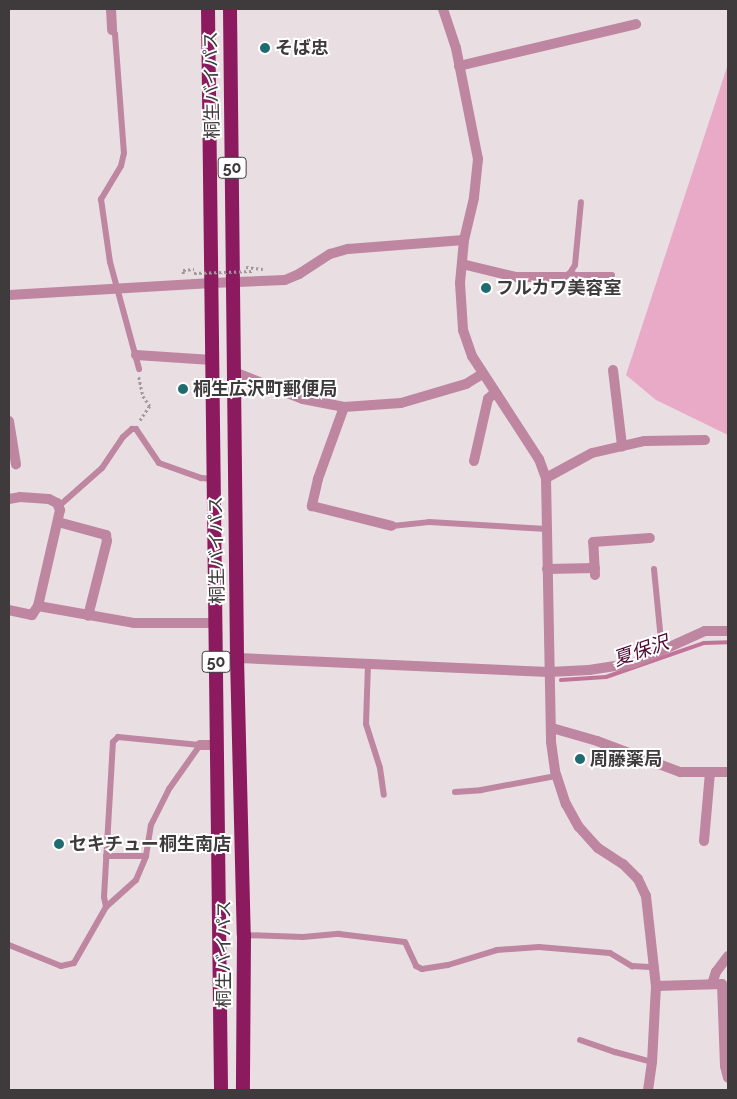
<!DOCTYPE html>
<html>
<head>
<meta charset="utf-8">
<style>
	body { margin:0 }
	#map { position:relative; width:737px; height:1099px; overflow:hidden; background:#e9dfe3; font-family:Raleway,"Noto Sans JP",sans-serif }
	div>[style] { position:absolute }
	.green>* { inset:0; background:#e8aac6 }
	.stream>* { height:4px; margin:-2px; padding:0 2px; transform-origin:2px; border-radius:2px; background:#c17499 }
	.path>* { height:2.5px; margin-top:-1.25px; transform-origin:0; background:repeating-linear-gradient(90deg,#a0999c 0 2.5px,transparent 0 5px) }
	.service>* { height:6px; margin:-3px; padding:0 3px; transform-origin:3px; border-radius:3px; background:#be86a0 }
	.minor>* { height:10px; margin:-5px; padding:0 5px; transform-origin:5px; border-radius:5px; background:#be86a0 }
	.tertiary>* { height:10px; margin:-5px; padding:0 5px; transform-origin:5px; border-radius:5px; background:#be86a0 }
	.trunk>* { height:14px; margin:-7px; padding:0 7px; transform-origin:7px; border-radius:7px; background:#8c1a5f }
	.path-bridge>* { height:2.5px; margin-top:-1.25px; transform-origin:0; background:repeating-linear-gradient(90deg,#a0999c 0 2.5px,transparent 0 5px) }
	.dots>* { width:14px; height:14px; translate:-50% -50%; box-sizing:border-box; border:2px solid #fff; border-radius:50% }
	span { translate:-50% -50%; white-space:nowrap; text-align:center; line-height:1.15; -webkit-text-stroke:4px #fff; paint-order:stroke }
	.shield-label span { padding:1px 4px; background:#fff; border:1px solid; border-radius:4px; -webkit-text-stroke-width:0 }
	.shield-label { font-size:16px; color:#3f3b3d; font-weight:700 }
	.poi-label { font-size:18px; color:#3f3b3d; font-weight:700 }
	.left { translate:0 -50%; text-align:left }
	.street-label { font-size:18px; color:#3f3b3d }
	.water-label { font-size:19px; color:#4f0833; font-style:italic }
	.frame { position:absolute; inset:0; border:10px solid #3f3b3d; pointer-events:none }
</style>
</head>
<body>
<div id="map">
	<div class="green">
		<div style="clip-path:polygon(728px 64px,728px 435px,656px 400px,626px 375px)"></div>
	</div>
	<div class="stream">
		<div style="left:561px;top:680px;width:45px;rotate:-3.8deg"></div>
		<div style="left:606px;top:677px;width:104px;rotate:-19.1deg"></div>
		<div style="left:704px;top:643px;width:24px;rotate:-2deg"></div>
	</div>
	<div class="path">
		<div style="left:246px;top:267px;width:17px;rotate:7deg"></div>
		<div style="left:183px;top:274px;width:4px;rotate:-90deg"></div>
		<div style="left:183px;top:270px;width:11px;rotate:-5deg"></div>
		<div style="left:139px;top:377px;width:19px;rotate:78deg"></div>
		<div style="left:143px;top:396px;width:12px;rotate:55deg"></div>
		<div style="left:150px;top:406px;width:18px;rotate:124deg"></div>
	</div>
	<div class="service">
		<div style="left:112px;top:30px;width:5px;rotate:53deg"></div>
		<div style="left:115px;top:34px;width:119px;rotate:85.7deg"></div>
		<div style="left:124px;top:153px;width:13px;rotate:103deg"></div>
		<div style="left:121px;top:166px;width:39px;rotate:121deg"></div>
		<div style="left:101px;top:199px;width:64px;rotate:81.9deg"></div>
		<div style="left:110px;top:262px;width:111px;rotate:74.8deg"></div>
		<div style="left:570px;top:273px;width:6px;rotate:18deg"></div>
		<div style="left:576px;top:275px;width:36px"></div>
		<div style="left:564px;top:277px;width:7px;rotate:-34deg"></div>
		<div style="left:570px;top:273px;width:9px;rotate:-58deg"></div>
		<div style="left:575px;top:265px;width:63px;rotate:-84.6deg"></div>
		<div style="left:59px;top:506px;width:57px;rotate:-41.5deg"></div>
		<div style="left:102px;top:468px;width:37px;rotate:-56deg"></div>
		<div style="left:123px;top:437px;width:12px;rotate:-42deg"></div>
		<div style="left:132px;top:429px;width:4px"></div>
		<div style="left:136px;top:429px;width:41px;rotate:55.9deg"></div>
		<div style="left:159px;top:463px;width:45px;rotate:19.7deg"></div>
		<div style="left:201px;top:478px;width:12px;rotate:5deg"></div>
		<div style="left:392px;top:526px;width:37px;rotate:-6deg"></div>
		<div style="left:429px;top:522px;width:118px;rotate:3.4deg"></div>
		<div style="left:654px;top:569px;width:81px;rotate:84.4deg"></div>
		<div style="left:368px;top:664px;width:60px;rotate:91.9deg"></div>
		<div style="left:366px;top:724px;width:46px;rotate:72.3deg"></div>
		<div style="left:380px;top:768px;width:27px;rotate:82deg"></div>
		<div style="left:455px;top:792px;width:26px;rotate:-4deg"></div>
		<div style="left:481px;top:790px;width:76px;rotate:-10.6deg"></div>
		<div style="left:106px;top:856px;width:40px"></div>
		<div style="left:106px;top:907px;width:10px;rotate:-101deg"></div>
		<div style="left:104px;top:897px;width:155px;rotate:-86.7deg"></div>
		<div style="left:113px;top:742px;width:7px;rotate:-45deg"></div>
		<div style="left:118px;top:737px;width:82px;rotate:5.6deg"></div>
		<div style="left:244px;top:935px;width:59px;rotate:1.9deg"></div>
		<div style="left:303px;top:937px;width:36px;rotate:-5deg"></div>
		<div style="left:339px;top:934px;width:66px;rotate:6.9deg"></div>
		<div style="left:405px;top:942px;width:26px;rotate:65deg"></div>
		<div style="left:416px;top:966px;width:7px;rotate:27deg"></div>
		<div style="left:422px;top:969px;width:26px;rotate:-9deg"></div>
		<div style="left:448px;top:965px;width:51px;rotate:-17deg"></div>
		<div style="left:497px;top:950px;width:42px;rotate:-4.1deg"></div>
		<div style="left:539px;top:947px;width:71px;rotate:4.8deg"></div>
		<div style="left:610px;top:953px;width:26px;rotate:31deg"></div>
		<div style="left:632px;top:966px;width:22px;rotate:3deg"></div>
		<div style="left:9px;top:945px;width:56px;rotate:22deg"></div>
		<div style="left:61px;top:966px;width:13px;rotate:-13deg"></div>
		<div style="left:74px;top:963px;width:64px;rotate:-60.3deg"></div>
		<div style="left:106px;top:907px;width:40px;rotate:-42deg"></div>
		<div style="left:136px;top:880px;width:26px;rotate:-67deg"></div>
		<div style="left:146px;top:856px;width:31px;rotate:-81deg"></div>
		<div style="left:151px;top:825px;width:40px;rotate:-63.4deg"></div>
		<div style="left:169px;top:789px;width:54px;rotate:-54.8deg"></div>
		<div style="left:580px;top:1040px;width:37px;rotate:19deg"></div>
		<div style="left:615px;top:1052px;width:38px;rotate:15deg"></div>
	</div>
	<div class="minor">
		<div style="left:111px;top:9px;width:21px;rotate:87deg"></div>
		<div style="left:443px;top:9px;width:41px;rotate:71.6deg"></div>
		<div style="left:456px;top:48px;width:113px;rotate:78.8deg"></div>
		<div style="left:478px;top:159px;width:39px;rotate:96deg"></div>
		<div style="left:474px;top:198px;width:43px;rotate:103.4deg"></div>
		<div style="left:464px;top:240px;width:43px;rotate:95.3deg"></div>
		<div style="left:460px;top:283px;width:47px;rotate:86.3deg"></div>
		<div style="left:463px;top:330px;width:28px;rotate:71deg"></div>
		<div style="left:472px;top:356px;width:123px;rotate:57deg"></div>
		<div style="left:539px;top:459px;width:20px;rotate:70deg"></div>
		<div style="left:546px;top:478px;width:264px;rotate:88.9deg"></div>
		<div style="left:551px;top:742px;width:29px;rotate:82deg"></div>
		<div style="left:555px;top:771px;width:35px;rotate:72deg"></div>
		<div style="left:566px;top:804px;width:26px;rotate:61deg"></div>
		<div style="left:579px;top:827px;width:28px;rotate:48deg"></div>
		<div style="left:598px;top:848px;width:30px;rotate:33deg"></div>
		<div style="left:623px;top:864px;width:21px;rotate:45deg"></div>
		<div style="left:638px;top:879px;width:19px;rotate:65deg"></div>
		<div style="left:646px;top:896px;width:91px;rotate:83.7deg"></div>
		<div style="left:656px;top:986px;width:76px;rotate:93deg"></div>
		<div style="left:652px;top:1062px;width:28px;rotate:98deg"></div>
		<div style="left:459px;top:66px;width:182px;rotate:-13.3deg"></div>
		<div style="left:462px;top:264px;width:56px;rotate:13.5deg"></div>
		<div style="left:516px;top:277px;width:48px"></div>
		<div style="left:9px;top:295px;width:203px;rotate:-3.4deg"></div>
		<div style="left:136px;top:355px;width:76px;rotate:3.8deg"></div>
		<div style="left:613px;top:370px;width:77px;rotate:83.2deg"></div>
		<div style="left:234px;top:372px;width:74px;rotate:21.4deg"></div>
		<div style="left:303px;top:399px;width:42px;rotate:11deg"></div>
		<div style="left:344px;top:407px;width:57px;rotate:-4deg"></div>
		<div style="left:401px;top:403px;width:68px;rotate:-16.3deg"></div>
		<div style="left:466px;top:384px;width:19px;rotate:-32deg"></div>
		<div style="left:344px;top:407px;width:77px;rotate:109.9deg"></div>
		<div style="left:318px;top:479px;width:28px;rotate:103deg"></div>
		<div style="left:312px;top:506px;width:82px;rotate:14deg"></div>
		<div style="left:9px;top:421px;width:44px;rotate:80.8deg"></div>
		<div style="left:474px;top:461px;width:64px;rotate:-77.3deg"></div>
		<div style="left:488px;top:399px;width:10px;rotate:-45deg"></div>
		<div style="left:546px;top:478px;width:52px;rotate:-28.5deg"></div>
		<div style="left:592px;top:453px;width:53px;rotate:-13deg"></div>
		<div style="left:644px;top:441px;width:61px;rotate:-0.9deg"></div>
		<div style="left:9px;top:499px;width:11px;rotate:-10deg"></div>
		<div style="left:20px;top:497px;width:29px;rotate:4deg"></div>
		<div style="left:49px;top:499px;width:9px;rotate:27deg"></div>
		<div style="left:57px;top:503px;width:8px;rotate:67deg"></div>
		<div style="left:60px;top:510px;width:98px;rotate:102.9deg"></div>
		<div style="left:38px;top:606px;width:11px;rotate:124deg"></div>
		<div style="left:32px;top:615px;width:24px;rotate:-168deg"></div>
		<div style="left:58px;top:522px;width:50px;rotate:15.2deg"></div>
		<div style="left:106px;top:535px;width:6px;rotate:81deg"></div>
		<div style="left:107px;top:541px;width:77px;rotate:104.2deg"></div>
		<div style="left:547px;top:569px;width:48px;rotate:-1.2deg"></div>
		<div style="left:595px;top:575px;width:33px;rotate:-93deg"></div>
		<div style="left:593px;top:542px;width:57px;rotate:-4deg"></div>
		<div style="left:38px;top:606px;width:97px;rotate:10deg"></div>
		<div style="left:134px;top:623px;width:81px"></div>
		<div style="left:216px;top:657px;width:333px;rotate:2.6deg"></div>
		<div style="left:549px;top:672px;width:40px;rotate:-2.9deg"></div>
		<div style="left:589px;top:670px;width:46px;rotate:-8.8deg"></div>
		<div style="left:634px;top:663px;width:78px;rotate:-24.3deg"></div>
		<div style="left:705px;top:631px;width:23px"></div>
		<div style="left:552px;top:728px;width:47px;rotate:16.1deg"></div>
		<div style="left:597px;top:741px;width:89px;rotate:20.5deg"></div>
		<div style="left:680px;top:772px;width:48px"></div>
		<div style="left:200px;top:745px;width:16px"></div>
		<div style="left:704px;top:841px;width:69px;rotate:-85deg"></div>
		<div style="left:712px;top:984px;width:13px;rotate:-72deg"></div>
		<div style="left:716px;top:972px;width:20px;rotate:-53deg"></div>
		<div style="left:656px;top:986px;width:66px;rotate:-1.7deg"></div>
		<div style="left:722px;top:984px;width:82px;rotate:87.9deg"></div>
		<div style="left:725px;top:1066px;width:12px;rotate:76deg"></div>
	</div>
	<div class="tertiary">
		<div style="left:212px;top:283px;width:73px;rotate:-2.4deg"></div>
		<div style="left:285px;top:280px;width:15px;rotate:-23deg"></div>
		<div style="left:299px;top:274px;width:37px;rotate:-33deg"></div>
		<div style="left:330px;top:254px;width:19px;rotate:-16deg"></div>
		<div style="left:348px;top:249px;width:116px;rotate:-4.4deg"></div>
	</div>
	<div class="trunk">
		<div style="left:208px;top:9px;width:1081px;rotate:89.31deg"></div>
		<div style="left:230px;top:9px;width:649px;rotate:89.38deg"></div>
		<div style="left:237px;top:658px;width:277px;rotate:88.6deg"></div>
		<div style="left:244px;top:935px;width:155px;rotate:90.4deg"></div>
	</div>
	<div class="path-bridge">
		<div style="left:194px;top:273px;width:58px;rotate:-2deg"></div>
	</div>
	<div class="dots">
		<div style="left:265px;top:48px;background:#1f6b6f"></div>
		<div style="left:486px;top:288px;background:#1f6b6f"></div>
		<div style="left:183px;top:389px;background:#1f6b6f"></div>
		<div style="left:580px;top:759px;background:#1f6b6f"></div>
		<div style="left:59px;top:844px;background:#1f6b6f"></div>
	</div>
	<div class="shield-label">
		<span style="left:232px;top:168px">50</span>
		<span style="left:216px;top:662px">50</span>
	</div>
	<div class="poi-label">
		<span class="left" style="left:275px;top:48px">そば忠</span>
		<span class="left" style="left:496px;top:288px">フルカワ美容室</span>
		<span class="left" style="left:193px;top:389px">桐生広沢町郵便局</span>
		<span class="left" style="left:590px;top:759px">周藤薬局</span>
		<span class="left" style="left:69px;top:844px">セキチュー桐生南店</span>
	</div>
	<div class="street-label">
		<span style="left:212px;top:85px;rotate:-91deg">桐生バイパス</span>
		<span style="left:217px;top:550px;rotate:-91deg">桐生バイパス</span>
		<span style="left:224px;top:954px;rotate:-90deg">桐生バイパス</span>
	</div>
	<div class="water-label">
		<span style="left:641px;top:651px;rotate:-19deg">夏保沢</span>
	</div>
	<div class="frame"></div>
</div>
</body>
</html>
